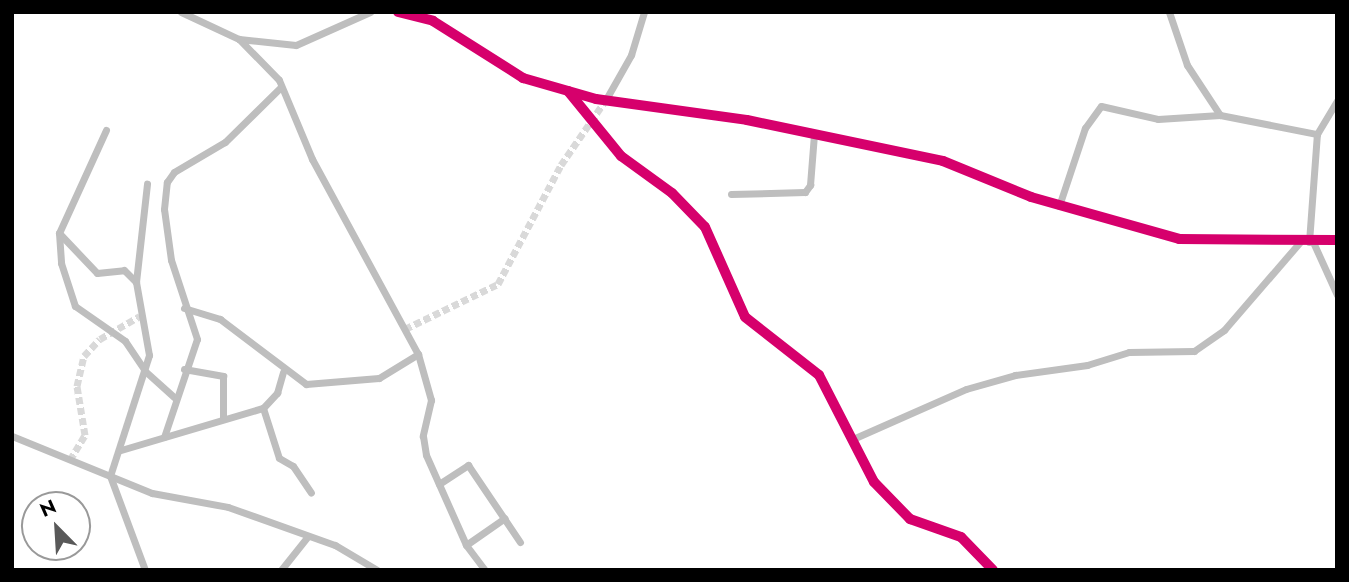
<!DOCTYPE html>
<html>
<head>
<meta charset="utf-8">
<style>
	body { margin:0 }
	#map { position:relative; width:1349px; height:582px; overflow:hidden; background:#fff; font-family:Jost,sans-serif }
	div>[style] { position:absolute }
	.minor-tunnel>* { height:7px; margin-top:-3.5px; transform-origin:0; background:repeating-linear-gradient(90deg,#d9d9d9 0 7px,transparent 0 10.5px) }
	.minor>* { height:7px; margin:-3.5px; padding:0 3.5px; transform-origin:3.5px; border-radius:3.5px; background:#bebebe }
	.cycleway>* { height:10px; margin:-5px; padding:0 5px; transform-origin:5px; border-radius:5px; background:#d6006c }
	span { translate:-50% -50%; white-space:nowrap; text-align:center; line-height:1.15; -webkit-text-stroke:7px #fff; paint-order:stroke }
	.frame { position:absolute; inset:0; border:14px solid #000; pointer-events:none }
	.north { position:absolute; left:21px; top:491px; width:70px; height:70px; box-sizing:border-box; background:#fff; border:2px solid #999; border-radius:50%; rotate:336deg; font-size:19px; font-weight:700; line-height:28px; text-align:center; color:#000 }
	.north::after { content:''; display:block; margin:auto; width:24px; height:32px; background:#595959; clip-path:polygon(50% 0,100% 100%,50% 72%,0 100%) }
</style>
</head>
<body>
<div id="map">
	<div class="minor-tunnel">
		<div style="left:568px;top:91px;width:84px;rotate:50.8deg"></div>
		<div style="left:621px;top:156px;width:63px;rotate:36deg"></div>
		<div style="left:672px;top:193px;width:47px;rotate:45.9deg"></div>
		<div style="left:705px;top:227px;width:98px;rotate:66deg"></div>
		<div style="left:745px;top:317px;width:94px;rotate:38.1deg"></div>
		<div style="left:819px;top:375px;width:120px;rotate:62.8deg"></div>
		<div style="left:874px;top:482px;width:52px;rotate:45.8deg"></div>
		<div style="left:910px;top:519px;width:54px;rotate:19.4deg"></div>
		<div style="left:961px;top:537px;width:46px;rotate:45.9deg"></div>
		<div style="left:405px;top:329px;width:103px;rotate:-25.8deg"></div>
		<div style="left:498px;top:284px;width:135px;rotate:-62.1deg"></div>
		<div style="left:561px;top:165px;width:78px;rotate:-55.5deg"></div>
		<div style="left:70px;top:460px;width:29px;rotate:-59deg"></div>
		<div style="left:85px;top:435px;width:50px;rotate:-99.3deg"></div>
		<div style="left:77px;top:386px;width:31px;rotate:-77deg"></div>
		<div style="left:84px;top:356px;width:23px;rotate:-47deg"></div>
		<div style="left:100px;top:339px;width:46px;rotate:-29.9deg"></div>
	</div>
	<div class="minor">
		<div style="left:181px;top:12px;width:64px;rotate:25deg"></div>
		<div style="left:239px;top:39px;width:57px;rotate:6deg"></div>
		<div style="left:296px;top:45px;width:81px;rotate:-24deg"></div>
		<div style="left:398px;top:12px;width:36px;rotate:14deg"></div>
		<div style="left:433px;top:21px;width:107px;rotate:32.3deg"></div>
		<div style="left:523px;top:78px;width:76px;rotate:16deg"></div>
		<div style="left:596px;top:99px;width:152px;rotate:7.9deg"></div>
		<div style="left:747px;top:120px;width:200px;rotate:11.8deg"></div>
		<div style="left:943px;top:161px;width:95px;rotate:22.2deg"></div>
		<div style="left:1031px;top:197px;width:154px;rotate:15.8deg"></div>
		<div style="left:1179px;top:239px;width:158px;rotate:0.4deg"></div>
		<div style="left:1169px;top:12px;width:56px;rotate:71.2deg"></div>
		<div style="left:1187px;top:65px;width:60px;rotate:56.6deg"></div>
		<div style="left:239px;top:39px;width:57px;rotate:45.7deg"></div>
		<div style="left:279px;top:80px;width:86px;rotate:67.3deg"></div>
		<div style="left:312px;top:159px;width:222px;rotate:61.5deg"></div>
		<div style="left:418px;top:354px;width:48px;rotate:74.2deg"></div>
		<div style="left:431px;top:400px;width:37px;rotate:103deg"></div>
		<div style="left:423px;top:436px;width:19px;rotate:81deg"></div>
		<div style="left:426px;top:455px;width:98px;rotate:66deg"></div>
		<div style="left:466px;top:545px;width:31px;rotate:53deg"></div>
		<div style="left:605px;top:101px;width:53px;rotate:-60.5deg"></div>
		<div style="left:631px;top:55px;width:45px;rotate:-73.2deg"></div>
		<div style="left:106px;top:130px;width:113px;rotate:114.5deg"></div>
		<div style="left:59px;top:233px;width:30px;rotate:86deg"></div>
		<div style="left:61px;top:263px;width:45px;rotate:72deg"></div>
		<div style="left:75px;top:306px;width:61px;rotate:35deg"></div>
		<div style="left:125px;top:341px;width:36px;rotate:56deg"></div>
		<div style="left:145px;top:371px;width:39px;rotate:42deg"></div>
		<div style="left:731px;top:194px;width:74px;rotate:-1.5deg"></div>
		<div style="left:805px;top:192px;width:9px;rotate:-54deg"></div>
		<div style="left:810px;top:185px;width:51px;rotate:-85.5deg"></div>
		<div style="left:1059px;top:206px;width:82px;rotate:-71.6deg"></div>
		<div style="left:1085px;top:128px;width:27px;rotate:-54deg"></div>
		<div style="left:1101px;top:106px;width:58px;rotate:12.8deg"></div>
		<div style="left:1158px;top:119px;width:62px;rotate:-3.7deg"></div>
		<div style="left:1220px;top:115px;width:99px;rotate:11.1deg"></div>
		<div style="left:59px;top:233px;width:55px;rotate:46.5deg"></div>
		<div style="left:97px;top:273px;width:27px;rotate:-6deg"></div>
		<div style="left:124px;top:270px;width:17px;rotate:45deg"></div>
		<div style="left:1309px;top:242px;width:108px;rotate:-85.8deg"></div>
		<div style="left:1317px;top:134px;width:39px;rotate:-59deg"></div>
		<div style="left:1313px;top:242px;width:58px;rotate:65.6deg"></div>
		<div style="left:184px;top:308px;width:38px;rotate:17deg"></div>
		<div style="left:220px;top:319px;width:108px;rotate:37.1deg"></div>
		<div style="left:306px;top:384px;width:73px;rotate:-4.7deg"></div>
		<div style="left:379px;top:378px;width:46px;rotate:-31.6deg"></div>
		<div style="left:184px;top:369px;width:40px;rotate:10deg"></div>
		<div style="left:223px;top:376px;width:42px;rotate:90deg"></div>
		<div style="left:263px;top:408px;width:52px;rotate:72.3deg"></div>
		<div style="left:279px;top:458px;width:16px;rotate:30deg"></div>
		<div style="left:293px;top:466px;width:32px;rotate:56deg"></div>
		<div style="left:12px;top:436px;width:151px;rotate:22.2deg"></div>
		<div style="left:152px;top:493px;width:77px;rotate:10.4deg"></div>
		<div style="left:228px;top:507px;width:114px;rotate:19.6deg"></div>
		<div style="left:335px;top:545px;width:49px;rotate:30.8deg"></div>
		<div style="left:164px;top:437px;width:103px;rotate:-71.4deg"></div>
		<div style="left:197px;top:339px;width:83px;rotate:-108.2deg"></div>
		<div style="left:171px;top:260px;width:51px;rotate:-97.8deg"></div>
		<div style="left:164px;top:209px;width:27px;rotate:-84deg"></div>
		<div style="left:167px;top:182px;width:12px;rotate:-55deg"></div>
		<div style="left:174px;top:172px;width:59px;rotate:-30.5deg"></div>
		<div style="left:225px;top:142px;width:78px;rotate:-44.5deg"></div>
		<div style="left:855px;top:438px;width:121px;rotate:-23.8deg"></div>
		<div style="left:966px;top:389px;width:51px;rotate:-15.9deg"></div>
		<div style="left:1015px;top:375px;width:73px;rotate:-7.9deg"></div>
		<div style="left:1087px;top:365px;width:44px;rotate:-17.2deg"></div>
		<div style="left:1129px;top:352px;width:65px;rotate:-0.9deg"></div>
		<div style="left:1194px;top:351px;width:37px;rotate:-35deg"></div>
		<div style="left:1224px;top:330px;width:116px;rotate:-49.2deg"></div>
		<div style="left:121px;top:450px;width:148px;rotate:-16.5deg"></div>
		<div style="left:263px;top:408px;width:21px;rotate:-47deg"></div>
		<div style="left:277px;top:393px;width:22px;rotate:-74deg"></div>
		<div style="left:439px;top:484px;width:35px;rotate:-33deg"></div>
		<div style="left:468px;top:465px;width:93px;rotate:56deg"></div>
		<div style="left:466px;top:545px;width:47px;rotate:-34.7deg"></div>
		<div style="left:145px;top:570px;width:100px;rotate:-110.4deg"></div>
		<div style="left:110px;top:476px;width:127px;rotate:-72.1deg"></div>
		<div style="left:149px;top:355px;width:74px;rotate:-100.1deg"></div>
		<div style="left:136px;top:282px;width:99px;rotate:-83.6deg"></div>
		<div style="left:281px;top:570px;width:43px;rotate:-51.5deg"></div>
	</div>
	<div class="cycleway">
		<div style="left:398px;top:12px;width:36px;rotate:14deg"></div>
		<div style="left:433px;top:21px;width:107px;rotate:32.3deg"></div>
		<div style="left:523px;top:78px;width:76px;rotate:16deg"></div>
		<div style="left:596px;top:99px;width:152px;rotate:7.9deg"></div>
		<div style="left:747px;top:120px;width:200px;rotate:11.8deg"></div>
		<div style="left:943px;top:161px;width:95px;rotate:22.2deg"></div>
		<div style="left:1031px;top:197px;width:154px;rotate:15.8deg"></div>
		<div style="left:1179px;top:239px;width:158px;rotate:0.4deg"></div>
		<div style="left:568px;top:91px;width:84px;rotate:50.8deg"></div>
		<div style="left:621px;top:156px;width:63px;rotate:36deg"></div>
		<div style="left:672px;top:193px;width:47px;rotate:45.9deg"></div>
		<div style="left:705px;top:227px;width:98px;rotate:66deg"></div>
		<div style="left:745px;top:317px;width:94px;rotate:38.1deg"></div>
		<div style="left:819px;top:375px;width:120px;rotate:62.8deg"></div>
		<div style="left:874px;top:482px;width:52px;rotate:45.8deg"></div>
		<div style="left:910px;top:519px;width:54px;rotate:19.4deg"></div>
		<div style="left:961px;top:537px;width:46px;rotate:45.9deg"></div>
	</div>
	<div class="frame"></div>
	<div class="north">N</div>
</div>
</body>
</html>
